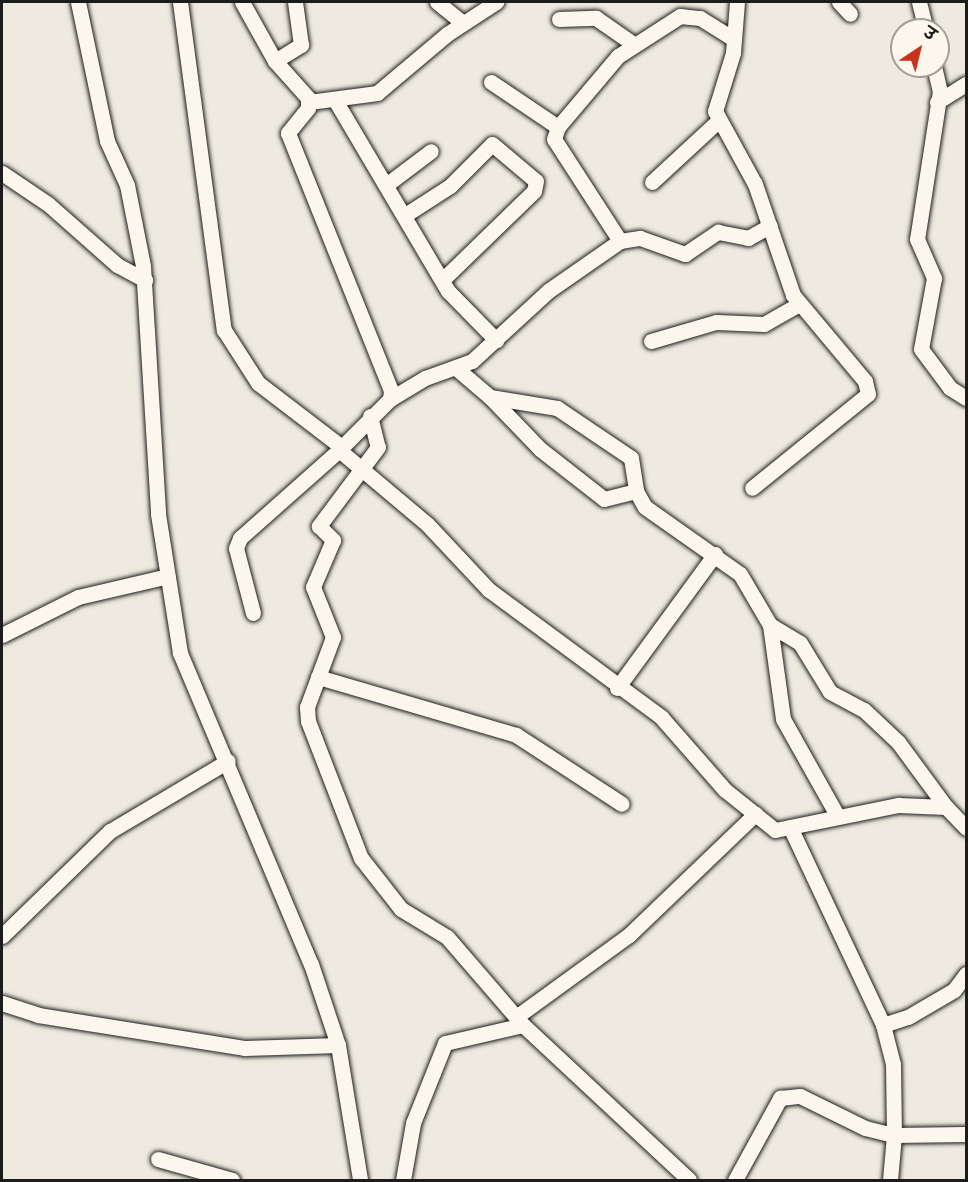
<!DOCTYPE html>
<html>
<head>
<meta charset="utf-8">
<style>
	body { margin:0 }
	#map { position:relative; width:968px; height:1182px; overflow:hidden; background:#eeeadf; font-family:"Balsamiq Sans","Playpen Sans Deva",sans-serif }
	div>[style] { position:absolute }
	.roads { filter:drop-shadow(0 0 2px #1c1c1c) drop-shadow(0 0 2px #1c1c1c) }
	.street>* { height:15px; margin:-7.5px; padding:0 7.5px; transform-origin:7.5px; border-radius:7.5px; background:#fbf7ec }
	span { translate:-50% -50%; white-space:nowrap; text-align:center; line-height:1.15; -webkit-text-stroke:5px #fbf7ec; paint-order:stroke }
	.frame { position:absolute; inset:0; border:3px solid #1c1c1c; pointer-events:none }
	.north { position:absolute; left:890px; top:18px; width:60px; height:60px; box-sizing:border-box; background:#fbf7ec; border:2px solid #a29f99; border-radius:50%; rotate:35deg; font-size:16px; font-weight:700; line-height:24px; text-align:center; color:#1c1c1c }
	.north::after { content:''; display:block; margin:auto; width:21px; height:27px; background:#c8321e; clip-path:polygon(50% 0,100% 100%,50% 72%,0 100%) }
</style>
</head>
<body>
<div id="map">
	<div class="roads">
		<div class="street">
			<div style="left:78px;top:2px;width:142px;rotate:78.2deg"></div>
			<div style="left:107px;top:141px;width:48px;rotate:65.6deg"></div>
			<div style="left:127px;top:185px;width:83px;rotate:78.8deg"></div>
			<div style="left:143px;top:266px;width:248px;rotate:86.5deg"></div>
			<div style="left:158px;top:514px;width:141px;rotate:81deg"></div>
			<div style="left:180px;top:653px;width:337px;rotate:67.2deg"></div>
			<div style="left:311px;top:964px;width:85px;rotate:71.6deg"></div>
			<div style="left:338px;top:1045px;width:137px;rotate:80.7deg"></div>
			<div style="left:180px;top:2px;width:331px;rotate:82.4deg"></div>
			<div style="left:224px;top:330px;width:63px;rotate:57.3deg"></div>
			<div style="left:258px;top:383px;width:102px;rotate:37.4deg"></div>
			<div style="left:242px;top:2px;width:68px;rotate:60.8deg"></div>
			<div style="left:275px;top:61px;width:50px;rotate:48.3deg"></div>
			<div style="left:308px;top:98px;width:10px;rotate:90deg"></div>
			<div style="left:308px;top:108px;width:32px;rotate:129deg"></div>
			<div style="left:288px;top:133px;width:277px;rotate:68.2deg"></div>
			<div style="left:391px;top:390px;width:9px;rotate:96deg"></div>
			<div style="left:390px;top:399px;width:72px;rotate:135deg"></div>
			<div style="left:339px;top:450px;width:115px;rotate:40.1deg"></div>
			<div style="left:427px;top:524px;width:91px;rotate:46.8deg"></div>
			<div style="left:489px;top:590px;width:214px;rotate:36.4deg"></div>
			<div style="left:661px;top:717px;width:97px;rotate:48.8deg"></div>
			<div style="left:725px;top:790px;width:64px;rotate:38.7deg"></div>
			<div style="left:775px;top:830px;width:126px;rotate:-11.5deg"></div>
			<div style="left:898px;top:805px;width:48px;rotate:2.4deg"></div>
			<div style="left:946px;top:807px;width:29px;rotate:46deg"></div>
			<div style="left:437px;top:2px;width:33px;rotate:39deg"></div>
			<div style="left:737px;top:2px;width:51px;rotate:94.5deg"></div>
			<div style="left:733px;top:53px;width:61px;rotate:107.2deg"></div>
			<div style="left:715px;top:111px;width:83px;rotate:61.3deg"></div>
			<div style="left:755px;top:184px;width:117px;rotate:71.1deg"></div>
			<div style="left:793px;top:295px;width:112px;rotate:50.1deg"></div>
			<div style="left:865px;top:381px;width:13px;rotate:77deg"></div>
			<div style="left:868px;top:394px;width:149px;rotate:141deg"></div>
			<div style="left:839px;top:2px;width:16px;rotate:47deg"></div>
			<div style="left:919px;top:2px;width:29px;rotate:76deg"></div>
			<div style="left:559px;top:19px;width:37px;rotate:-2deg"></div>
			<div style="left:596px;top:18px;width:44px;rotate:34.8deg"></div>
			<div style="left:275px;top:61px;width:31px;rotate:-32deg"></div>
			<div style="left:301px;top:45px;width:43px;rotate:-97.9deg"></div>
			<div style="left:934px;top:66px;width:26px;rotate:77deg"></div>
			<div style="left:940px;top:91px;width:150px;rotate:98.8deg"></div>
			<div style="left:917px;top:239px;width:43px;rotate:66.4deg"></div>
			<div style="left:934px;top:278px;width:72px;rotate:100.4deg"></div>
			<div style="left:921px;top:349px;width:49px;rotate:53.4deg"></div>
			<div style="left:950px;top:388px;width:19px;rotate:32deg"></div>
			<div style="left:491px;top:82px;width:81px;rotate:33.9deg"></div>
			<div style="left:335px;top:100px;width:222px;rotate:59.4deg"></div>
			<div style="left:448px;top:291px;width:69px;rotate:45.6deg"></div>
			<div style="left:309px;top:102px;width:69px;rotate:-7.5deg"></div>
			<div style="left:377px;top:93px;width:92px;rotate:-40.1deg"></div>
			<div style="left:447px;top:34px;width:59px;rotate:-33.1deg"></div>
			<div style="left:937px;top:102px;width:34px;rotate:-32deg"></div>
			<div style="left:2px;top:173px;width:55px;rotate:34deg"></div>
			<div style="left:48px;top:204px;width:92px;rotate:41.5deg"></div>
			<div style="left:117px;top:265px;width:32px;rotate:28deg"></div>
			<div style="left:652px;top:182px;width:91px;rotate:-42.8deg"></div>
			<div style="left:386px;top:185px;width:56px;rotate:-37.1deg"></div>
			<div style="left:405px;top:215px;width:54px;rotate:-32.8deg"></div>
			<div style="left:450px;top:186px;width:59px;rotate:-45deg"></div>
			<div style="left:492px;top:144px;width:57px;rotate:40.1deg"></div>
			<div style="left:536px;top:181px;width:10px;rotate:101deg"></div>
			<div style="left:534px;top:191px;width:128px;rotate:135.9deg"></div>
			<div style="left:620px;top:241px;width:20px;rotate:-9deg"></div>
			<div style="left:640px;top:238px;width:48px;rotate:19.6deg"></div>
			<div style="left:685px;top:254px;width:40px;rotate:-34deg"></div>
			<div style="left:718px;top:232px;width:31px;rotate:11deg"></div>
			<div style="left:748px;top:238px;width:25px;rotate:-29deg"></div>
			<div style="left:651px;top:341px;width:68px;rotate:-16.3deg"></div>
			<div style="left:716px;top:322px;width:48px;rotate:2.4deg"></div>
			<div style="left:764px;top:324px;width:40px;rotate:-29.7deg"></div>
			<div style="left:456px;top:368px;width:45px;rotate:40.5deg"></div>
			<div style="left:490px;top:397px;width:68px;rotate:9.3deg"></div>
			<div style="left:557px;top:408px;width:89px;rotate:34deg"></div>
			<div style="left:631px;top:458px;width:33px;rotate:81deg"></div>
			<div style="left:636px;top:491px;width:18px;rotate:61deg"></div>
			<div style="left:645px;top:507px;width:116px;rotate:35.2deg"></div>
			<div style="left:740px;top:574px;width:59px;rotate:59.5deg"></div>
			<div style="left:770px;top:625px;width:95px;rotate:82.1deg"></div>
			<div style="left:783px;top:719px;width:112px;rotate:60.7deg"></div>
			<div style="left:490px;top:397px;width:72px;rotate:46.1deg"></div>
			<div style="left:540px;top:449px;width:81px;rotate:38deg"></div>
			<div style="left:604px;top:499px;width:33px;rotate:-14deg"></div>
			<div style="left:390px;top:399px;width:41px;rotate:-31deg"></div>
			<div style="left:425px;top:378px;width:50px;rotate:-19.9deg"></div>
			<div style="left:472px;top:361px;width:103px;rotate:-42.6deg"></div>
			<div style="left:548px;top:291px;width:88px;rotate:-34.8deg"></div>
			<div style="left:620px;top:241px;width:121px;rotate:-122.9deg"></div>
			<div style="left:554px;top:139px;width:13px;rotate:-72deg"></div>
			<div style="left:558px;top:127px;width:93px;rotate:-49.8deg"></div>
			<div style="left:618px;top:56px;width:74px;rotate:-32.8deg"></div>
			<div style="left:680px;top:16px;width:20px;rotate:6deg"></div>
			<div style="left:700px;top:18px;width:39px;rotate:32deg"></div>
			<div style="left:370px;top:416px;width:32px;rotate:76deg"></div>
			<div style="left:378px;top:447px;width:99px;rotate:126.8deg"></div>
			<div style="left:319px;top:526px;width:20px;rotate:45deg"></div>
			<div style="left:333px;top:540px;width:51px;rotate:113.1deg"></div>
			<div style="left:313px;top:587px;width:54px;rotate:68.2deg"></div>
			<div style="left:333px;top:637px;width:75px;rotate:110.4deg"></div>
			<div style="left:307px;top:707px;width:14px;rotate:86deg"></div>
			<div style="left:308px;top:721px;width:147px;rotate:68.9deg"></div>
			<div style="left:361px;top:858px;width:65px;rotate:51.9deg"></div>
			<div style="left:401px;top:909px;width:54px;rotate:31.3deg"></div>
			<div style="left:447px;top:937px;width:116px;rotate:49.2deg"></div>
			<div style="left:253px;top:613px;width:67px;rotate:-104.7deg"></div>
			<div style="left:236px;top:548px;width:11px;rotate:-68deg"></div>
			<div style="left:240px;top:538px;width:132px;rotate:-41.6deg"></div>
			<div style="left:770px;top:625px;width:35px;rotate:31deg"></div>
			<div style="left:800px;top:643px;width:57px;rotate:58.5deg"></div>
			<div style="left:830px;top:692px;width:38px;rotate:28deg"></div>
			<div style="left:864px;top:710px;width:47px;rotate:43.3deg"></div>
			<div style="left:898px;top:742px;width:81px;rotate:53.6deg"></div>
			<div style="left:2px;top:635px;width:85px;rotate:-26.6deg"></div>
			<div style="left:78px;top:597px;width:92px;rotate:-13.1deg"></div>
			<div style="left:318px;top:677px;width:206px;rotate:16.3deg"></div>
			<div style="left:516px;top:735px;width:126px;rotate:33.1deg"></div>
			<div style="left:617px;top:688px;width:166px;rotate:-53.8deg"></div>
			<div style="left:790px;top:827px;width:219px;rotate:64.8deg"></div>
			<div style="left:883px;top:1025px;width:40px;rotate:75.6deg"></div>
			<div style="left:893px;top:1064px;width:71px;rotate:89.2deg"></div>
			<div style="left:894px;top:1135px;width:72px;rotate:-0.8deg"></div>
			<div style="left:2px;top:936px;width:151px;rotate:-44.2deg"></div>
			<div style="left:110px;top:831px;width:137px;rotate:-30.7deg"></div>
			<div style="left:2px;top:1003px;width:38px;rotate:18deg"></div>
			<div style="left:38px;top:1015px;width:210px;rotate:9.1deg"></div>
			<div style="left:245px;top:1048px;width:93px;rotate:-1.8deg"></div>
			<div style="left:516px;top:1017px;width:140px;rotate:-36deg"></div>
			<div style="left:629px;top:935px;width:175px;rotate:-43.8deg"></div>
			<div style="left:883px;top:1025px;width:26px;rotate:-18deg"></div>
			<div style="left:908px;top:1017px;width:53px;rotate:-30.4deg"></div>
			<div style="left:954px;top:990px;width:20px;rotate:-53deg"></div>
			<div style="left:158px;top:1159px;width:77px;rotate:15.8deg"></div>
			<div style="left:403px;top:1180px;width:58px;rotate:-80deg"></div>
			<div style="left:413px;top:1123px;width:86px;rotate:-68.2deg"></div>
			<div style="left:445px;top:1043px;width:80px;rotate:-13deg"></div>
			<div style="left:523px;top:1025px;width:227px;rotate:43deg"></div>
			<div style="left:735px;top:1180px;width:94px;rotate:-61.2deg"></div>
			<div style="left:780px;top:1098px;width:20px;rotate:-6deg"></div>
			<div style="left:800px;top:1096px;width:72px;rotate:26.2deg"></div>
			<div style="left:865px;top:1128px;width:30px;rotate:14deg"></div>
			<div style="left:894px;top:1135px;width:45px;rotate:95.1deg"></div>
		</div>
	</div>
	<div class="frame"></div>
	<div class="north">उ</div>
</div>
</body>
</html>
